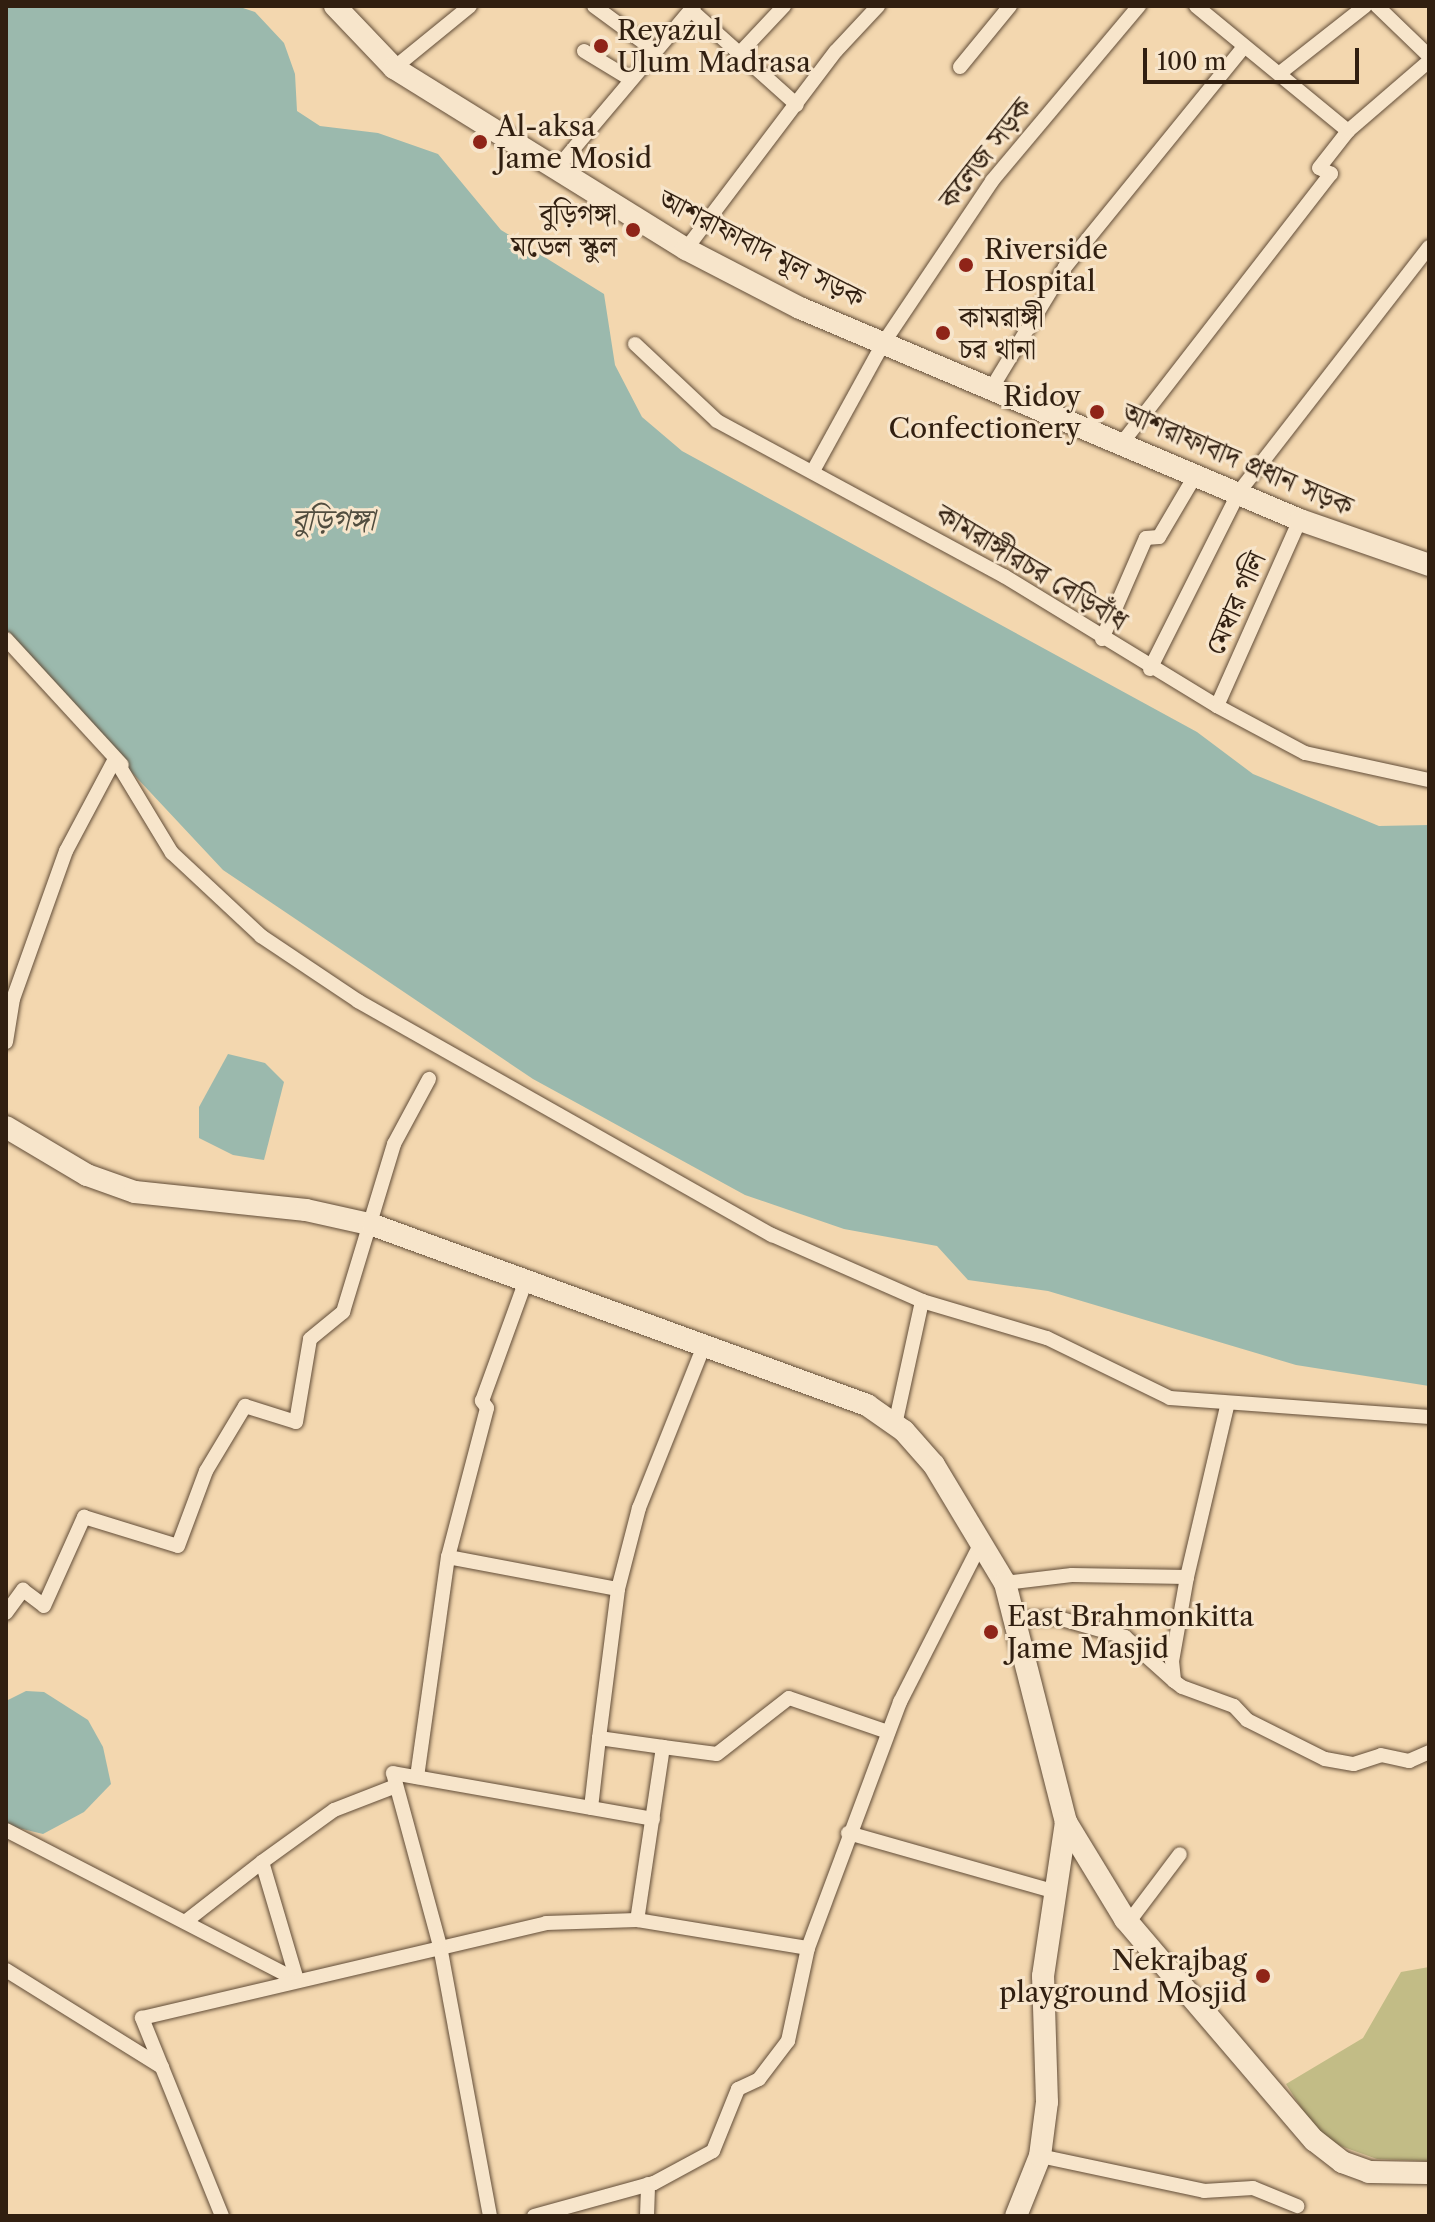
<!DOCTYPE html>
<html>
<head>
<meta charset="utf-8">
<style>
	body { margin:0 }
	#map { position:relative; width:1435px; height:2222px; overflow:hidden; background:#f3d7af; font-family:"Libre Caslon Text","Noto Serif Bengali",serif }
	div>[style] { position:absolute }
	.green>* { inset:0; background:#c2bc86 }
	.water>* { inset:0; background:#9bb9ad }
	.roads { filter:drop-shadow(0 0 2px #624d38) drop-shadow(0 0 2px #624d38) }
	.street>* { height:14px; margin:-7px; padding:0 7px; transform-origin:7px; border-radius:7px; background:#f7e5cb }
	.secondary>* { height:22px; margin:-11px; padding:0 11px; transform-origin:11px; border-radius:11px; background:#f7e5cb }
	.dots>* { width:22px; height:22px; translate:-50% -50%; box-sizing:border-box; border:4px solid #f7e5cb; border-radius:50% }
	span { translate:-50% -50%; white-space:nowrap; text-align:center; line-height:1.15; -webkit-text-stroke:6px #f7e5cb; paint-order:stroke }
	.poi-label { font-size:28px; color:#311f10 }
	.left { translate:0 -50%; text-align:left }
	.right { translate:-100% -50%; text-align:right }
	.street-label { font-size:28px; color:#311f10 }
	.water-label { font-size:30px; color:#514d3f; font-style:italic }
	.frame { position:absolute; inset:0; border:8px solid #311f10; pointer-events:none }
	.scale { position:absolute; left:1143px; top:48px; width:216px; height:36px; box-sizing:border-box; border:4px solid #311f10; border-top:0; padding-left:10px; font-size:24px; line-height:28px; white-space:nowrap; color:#311f10; -webkit-text-stroke:6px #f7e5cb; paint-order:stroke }
</style>
</head>
<body>
<div id="map">
	<div class="green">
		<div style="clip-path:polygon(1429px 1967px,1429px 2161px,1377px 2159px,1335px 2144px,1312px 2125px,1286px 2084px,1363px 2038px,1401px 1972px)"></div>
	</div>
	<div class="water">
		<div style="clip-path:polygon(6px 6px,237px 6px,255px 12px,284px 43px,295px 74px,297px 111px,320px 126px,378px 133px,438px 154px,501px 230px,604px 294px,615px 365px,642px 417px,682px 451px,1197px 732px,1253px 774px,1379px 826px,1429px 825px,1429px 1386px,1296px 1365px,1048px 1291px,968px 1280px,937px 1246px,844px 1229px,745px 1195px,533px 1079px,223px 870px,6px 638px)"></div>
		<div style="clip-path:polygon(228px 1054px,265px 1063px,284px 1082px,264px 1160px,233px 1155px,199px 1138px,199px 1107px)"></div>
		<div style="clip-path:polygon(26px 1691px,44px 1692px,88px 1720px,103px 1747px,111px 1784px,84px 1812px,43px 1834px,6px 1825px,6px 1701px)"></div>
	</div>
	<div class="roads">
		<div class="street">
			<div style="left:594px;top:6px;width:74px;rotate:36.3deg"></div>
			<div style="left:1196px;top:6px;width:197px;rotate:39.4deg"></div>
			<div style="left:1377px;top:6px;width:72px;rotate:43.9deg"></div>
			<div style="left:691px;top:10px;width:142px;rotate:41.9deg"></div>
			<div style="left:584px;top:51px;width:54px;rotate:31.3deg"></div>
			<div style="left:737px;top:56px;width:69px;rotate:-46.8deg"></div>
			<div style="left:960px;top:67px;width:79px;rotate:-50.7deg"></div>
			<div style="left:394px;top:68px;width:98px;rotate:-39.2deg"></div>
			<div style="left:1280px;top:73px;width:108px;rotate:-38.2deg"></div>
			<div style="left:558px;top:167px;width:211px;rotate:-49.8deg"></div>
			<div style="left:686px;top:249px;width:248px;rotate:-52.9deg"></div>
			<div style="left:836px;top:51px;width:62px;rotate:-47deg"></div>
			<div style="left:635px;top:344px;width:112px;rotate:43.2deg"></div>
			<div style="left:717px;top:421px;width:326px;rotate:28.4deg"></div>
			<div style="left:1004px;top:576px;width:250px;rotate:31.4deg"></div>
			<div style="left:1217px;top:706px;width:100px;rotate:28.1deg"></div>
			<div style="left:1305px;top:753px;width:127px;rotate:12.3deg"></div>
			<div style="left:993px;top:386px;width:139px;rotate:-58.8deg"></div>
			<div style="left:1065px;top:267px;width:282px;rotate:-50.9deg"></div>
			<div style="left:1122px;top:443px;width:341px;rotate:-52.2deg"></div>
			<div style="left:1331px;top:174px;width:13px;rotate:-153deg"></div>
			<div style="left:1319px;top:168px;width:47px;rotate:-51.9deg"></div>
			<div style="left:1348px;top:131px;width:107px;rotate:-40.8deg"></div>
			<div style="left:813px;top:471px;width:147px;rotate:-61.2deg"></div>
			<div style="left:884px;top:342px;width:194px;rotate:-56.1deg"></div>
			<div style="left:992px;top:181px;width:229px;rotate:-50deg"></div>
			<div style="left:6px;top:639px;width:171px;rotate:47.4deg"></div>
			<div style="left:1102px;top:639px;width:110px;rotate:-66.5deg"></div>
			<div style="left:1146px;top:538px;width:13px;rotate:-4deg"></div>
			<div style="left:1159px;top:537px;width:71px;rotate:-59.5deg"></div>
			<div style="left:1150px;top:669px;width:198px;rotate:-63.3deg"></div>
			<div style="left:1239px;top:492px;width:310px;rotate:-52.2deg"></div>
			<div style="left:1217px;top:706px;width:204px;rotate:-66deg"></div>
			<div style="left:6px;top:1042px;width:44px;rotate:-80.8deg"></div>
			<div style="left:13px;top:999px;width:157px;rotate:-70.3deg"></div>
			<div style="left:66px;top:851px;width:104px;rotate:-62deg"></div>
			<div style="left:115px;top:759px;width:110px;rotate:58.8deg"></div>
			<div style="left:172px;top:853px;width:122px;rotate:43deg"></div>
			<div style="left:261px;top:936px;width:117px;rotate:33.8deg"></div>
			<div style="left:358px;top:1001px;width:476px;rotate:29.5deg"></div>
			<div style="left:772px;top:1235px;width:164px;rotate:23.7deg"></div>
			<div style="left:895px;top:1425px;width:127px;rotate:-77.7deg"></div>
			<div style="left:922px;top:1301px;width:130px;rotate:16.5deg"></div>
			<div style="left:1047px;top:1338px;width:137px;rotate:26deg"></div>
			<div style="left:1170px;top:1398px;width:260px;rotate:4.2deg"></div>
			<div style="left:448px;top:1557px;width:173px;rotate:10.7deg"></div>
			<div style="left:618px;top:1589px;width:84px;rotate:-75.5deg"></div>
			<div style="left:639px;top:1508px;width:178px;rotate:-68.2deg"></div>
			<div style="left:1187px;top:1577px;width:175px;rotate:-76.8deg"></div>
			<div style="left:1005px;top:1583px;width:67px;rotate:-6.8deg"></div>
			<div style="left:1072px;top:1575px;width:115px;rotate:1deg"></div>
			<div style="left:1187px;top:1577px;width:85px;rotate:100.1deg"></div>
			<div style="left:1172px;top:1661px;width:20px;rotate:84deg"></div>
			<div style="left:1174px;top:1681px;width:10px;rotate:37deg"></div>
			<div style="left:1182px;top:1687px;width:55px;rotate:20.1deg"></div>
			<div style="left:1234px;top:1706px;width:19px;rotate:47deg"></div>
			<div style="left:1247px;top:1720px;width:87px;rotate:26.6deg"></div>
			<div style="left:1325px;top:1759px;width:29px;rotate:10deg"></div>
			<div style="left:1354px;top:1764px;width:28px;rotate:-18deg"></div>
			<div style="left:1381px;top:1755px;width:29px;rotate:12deg"></div>
			<div style="left:1409px;top:1761px;width:22px;rotate:-24deg"></div>
			<div style="left:6px;top:1613px;width:29px;rotate:-54deg"></div>
			<div style="left:23px;top:1590px;width:26px;rotate:37deg"></div>
			<div style="left:44px;top:1606px;width:98px;rotate:-65.8deg"></div>
			<div style="left:84px;top:1517px;width:98px;rotate:17.1deg"></div>
			<div style="left:178px;top:1546px;width:80px;rotate:-69.5deg"></div>
			<div style="left:206px;top:1471px;width:76px;rotate:-59deg"></div>
			<div style="left:245px;top:1406px;width:53px;rotate:17.4deg"></div>
			<div style="left:296px;top:1422px;width:84px;rotate:-80.4deg"></div>
			<div style="left:310px;top:1339px;width:43px;rotate:-39.3deg"></div>
			<div style="left:343px;top:1312px;width:176px;rotate:-73.1deg"></div>
			<div style="left:394px;top:1144px;width:74px;rotate:-61.7deg"></div>
			<div style="left:1015px;top:1618px;width:43px"></div>
			<div style="left:1058px;top:1618px;width:70px;rotate:15.8deg"></div>
			<div style="left:1125px;top:1637px;width:66px;rotate:41.9deg"></div>
			<div style="left:599px;top:1738px;width:150px;rotate:-82.7deg"></div>
			<div style="left:663px;top:1747px;width:54px;rotate:7.4deg"></div>
			<div style="left:717px;top:1754px;width:91px;rotate:-37.9deg"></div>
			<div style="left:789px;top:1698px;width:105px;rotate:19deg"></div>
			<div style="left:417px;top:1777px;width:222px;rotate:-82deg"></div>
			<div style="left:448px;top:1557px;width:154px;rotate:-75.3deg"></div>
			<div style="left:487px;top:1408px;width:9px;rotate:-126deg"></div>
			<div style="left:482px;top:1401px;width:126px;rotate:-70deg"></div>
			<div style="left:591px;top:1808px;width:70px;rotate:-83.5deg"></div>
			<div style="left:599px;top:1738px;width:65px;rotate:8deg"></div>
			<div style="left:663px;top:1747px;width:175px;rotate:98.5deg"></div>
			<div style="left:6px;top:1830px;width:327px;rotate:27.3deg"></div>
			<div style="left:848px;top:1833px;width:213px;rotate:15.8deg"></div>
			<div style="left:185px;top:1922px;width:98px;rotate:-37.9deg"></div>
			<div style="left:1128px;top:1923px;width:86px;rotate:-53deg"></div>
			<div style="left:6px;top:1970px;width:184px;rotate:31.9deg"></div>
			<div style="left:297px;top:1980px;width:123px;rotate:-106.5deg"></div>
			<div style="left:262px;top:1862px;width:89px;rotate:-35.8deg"></div>
			<div style="left:334px;top:1810px;width:66px;rotate:-21.2deg"></div>
			<div style="left:1040px;top:2156px;width:168px;rotate:12deg"></div>
			<div style="left:1204px;top:2191px;width:49px;rotate:-3.5deg"></div>
			<div style="left:1253px;top:2188px;width:48px;rotate:22.2deg"></div>
			<div style="left:222px;top:2216px;width:214px;rotate:-112deg"></div>
			<div style="left:142px;top:2018px;width:415px;rotate:-13.2deg"></div>
			<div style="left:546px;top:1923px;width:91px;rotate:-1.9deg"></div>
			<div style="left:637px;top:1920px;width:173px;rotate:9.3deg"></div>
			<div style="left:808px;top:1948px;width:263px;rotate:-69.5deg"></div>
			<div style="left:900px;top:1702px;width:178px;rotate:-63deg"></div>
			<div style="left:490px;top:2216px;width:275px;rotate:-100.5deg"></div>
			<div style="left:440px;top:1946px;width:179px;rotate:-105.2deg"></div>
			<div style="left:393px;top:1773px;width:264px;rotate:10deg"></div>
			<div style="left:534px;top:2216px;width:124px;rotate:-15.4deg"></div>
			<div style="left:654px;top:2183px;width:67px;rotate:-28.5deg"></div>
			<div style="left:713px;top:2151px;width:67px;rotate:-68deg"></div>
			<div style="left:738px;top:2089px;width:23px;rotate:-25deg"></div>
			<div style="left:759px;top:2079px;width:48px;rotate:-52.7deg"></div>
			<div style="left:788px;top:2041px;width:95px;rotate:-77.9deg"></div>
			<div style="left:647px;top:2216px;width:32px;rotate:-88deg"></div>
		</div>
		<div class="secondary">
			<div style="left:335px;top:6px;width:86px;rotate:46.4deg"></div>
			<div style="left:394px;top:68px;width:344px;rotate:31.8deg"></div>
			<div style="left:686px;top:249px;width:128px;rotate:27.4deg"></div>
			<div style="left:800px;top:308px;width:543px;rotate:22.98deg"></div>
			<div style="left:1300px;top:520px;width:137px;rotate:19.2deg"></div>
			<div style="left:6px;top:1127px;width:94px;rotate:30.7deg"></div>
			<div style="left:87px;top:1175px;width:51px;rotate:19.5deg"></div>
			<div style="left:135px;top:1192px;width:172px;rotate:6deg"></div>
			<div style="left:306px;top:1210px;width:69px;rotate:12.6deg"></div>
			<div style="left:373px;top:1225px;width:526px;rotate:20.02deg"></div>
			<div style="left:867px;top:1405px;width:45px;rotate:35.1deg"></div>
			<div style="left:904px;top:1431px;width:45px;rotate:48.6deg"></div>
			<div style="left:934px;top:1465px;width:138px;rotate:59deg"></div>
			<div style="left:1005px;top:1583px;width:247px;rotate:75.7deg"></div>
			<div style="left:1066px;top:1822px;width:114px;rotate:58.7deg"></div>
			<div style="left:1125px;top:1919px;width:291px;rotate:49.5deg"></div>
			<div style="left:1314px;top:2140px;width:36px;rotate:38deg"></div>
			<div style="left:1342px;top:2162px;width:29px;rotate:20deg"></div>
			<div style="left:1369px;top:2172px;width:60px;rotate:1deg"></div>
			<div style="left:1016px;top:2216px;width:65px;rotate:-68.2deg"></div>
			<div style="left:1040px;top:2156px;width:54px;rotate:-82.6deg"></div>
			<div style="left:1047px;top:2102px;width:126px;rotate:-91.8deg"></div>
			<div style="left:1043px;top:1976px;width:156px;rotate:-81.5deg"></div>
		</div>
	</div>
	<div class="dots">
		<div style="left:601px;top:46px;background:#8f2418"></div>
		<div style="left:480px;top:142px;background:#8f2418"></div>
		<div style="left:633px;top:230px;background:#8f2418"></div>
		<div style="left:966px;top:265px;background:#8f2418"></div>
		<div style="left:943px;top:333px;background:#8f2418"></div>
		<div style="left:1097px;top:412px;background:#8f2418"></div>
		<div style="left:991px;top:1632px;background:#8f2418"></div>
		<div style="left:1263px;top:1976px;background:#8f2418"></div>
	</div>
	<div class="poi-label">
		<span class="left" style="left:617px;top:46px">Reyazul<br>Ulum Madrasa</span>
		<span class="left" style="left:496px;top:142px">Al-aksa<br>Jame Mosid</span>
		<span class="right" style="left:617px;top:230px">বুড়িগঙ্গা<br>মডেল স্কুল</span>
		<span class="left" style="left:984px;top:265px">Riverside<br>Hospital</span>
		<span class="left" style="left:959px;top:333px">কামরাঙ্গী<br>চর থানা</span>
		<span class="right" style="left:1081px;top:412px">Ridoy<br>Confectionery</span>
		<span class="left" style="left:1007px;top:1632px">East Brahmonkitta<br>Jame Masjid</span>
		<span class="right" style="left:1247px;top:1976px">Nekrajbag<br>playground Mosjid</span>
	</div>
	<div class="street-label">
		<span style="left:985px;top:153px;rotate:-52deg">কলেজ সড়ক</span>
		<span style="left:762px;top:248px;rotate:27deg">আশরাফাবাদ মূল সড়ক</span>
		<span style="left:1238px;top:459px;rotate:23deg">আশরাফাবাদ প্রধান সড়ক</span>
		<span style="left:1032px;top:567px;rotate:31deg">কামরাঙ্গীরচর বেড়িবাঁধ</span>
		<span style="left:1235px;top:603px;rotate:-66deg">মেম্বার গলি</span>
	</div>
	<div class="water-label">
		<span style="left:333px;top:520px">বুড়িগঙ্গা</span>
	</div>
	<div class="frame"></div>
	<div class="scale">100 m</div>
</div>
</body>
</html>
